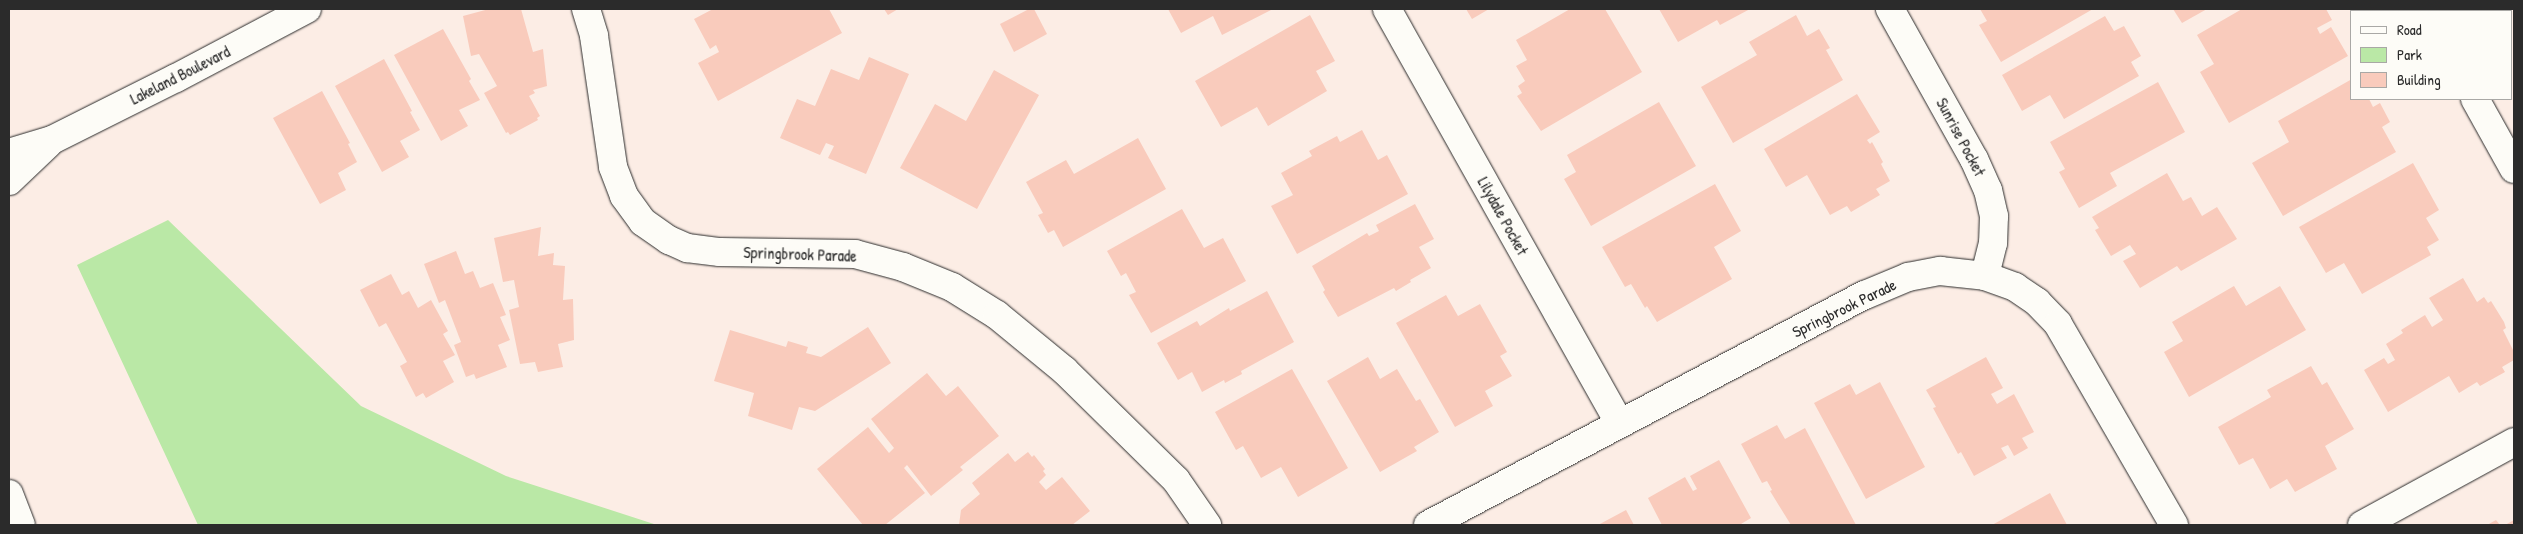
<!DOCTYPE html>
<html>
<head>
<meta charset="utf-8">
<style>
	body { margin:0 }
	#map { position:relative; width:2523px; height:534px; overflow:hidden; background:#fcede5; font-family:"Patrick Hand",sans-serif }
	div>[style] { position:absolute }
	.green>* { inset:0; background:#bae8a6 }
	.building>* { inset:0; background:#f9cbbc }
	.roads { filter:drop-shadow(0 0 1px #2b2b2b) drop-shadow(0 0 1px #2b2b2b) }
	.minor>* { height:28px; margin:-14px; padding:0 14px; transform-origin:14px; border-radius:14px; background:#fdfcf7 }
	.tertiary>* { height:28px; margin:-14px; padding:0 14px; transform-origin:14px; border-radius:14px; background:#fdfcf7 }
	span { translate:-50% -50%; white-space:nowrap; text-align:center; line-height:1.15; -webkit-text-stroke:4px #fdfcf7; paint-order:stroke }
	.street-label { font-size:16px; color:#2b2b2b }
	.frame { position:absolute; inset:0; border:10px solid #2b2b2b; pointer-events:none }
	.legend { position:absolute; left:2350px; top:10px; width:162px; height:90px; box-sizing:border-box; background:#fdfcf7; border:1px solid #a9a8a5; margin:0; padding:6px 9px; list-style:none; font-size:15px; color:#2b2b2b }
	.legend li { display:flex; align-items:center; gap:10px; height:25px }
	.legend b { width:25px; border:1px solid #a9a8a5 }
</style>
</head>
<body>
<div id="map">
	<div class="green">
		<div style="clip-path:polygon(168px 220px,361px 406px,506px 476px,657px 525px,198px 525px,77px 265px)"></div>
	</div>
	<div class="building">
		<div style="clip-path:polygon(489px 9px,521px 9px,533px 52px,543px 49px,547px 86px,533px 90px,535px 93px,529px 96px,540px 116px,537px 118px,538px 120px,510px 135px,508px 132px,506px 133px,484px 93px,497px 86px,479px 54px,471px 56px,463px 16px)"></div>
		<div style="clip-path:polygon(713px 9px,829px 9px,842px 33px,718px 101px,698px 63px,719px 52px,716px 45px,710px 49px,694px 19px)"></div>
		<div style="clip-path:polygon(884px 9px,898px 9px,888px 15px)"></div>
		<div style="clip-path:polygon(1029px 9px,1034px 9px,1047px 34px,1014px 52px,1000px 24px)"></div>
		<div style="clip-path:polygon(1168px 9px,1273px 9px,1222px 35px,1213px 16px,1181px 33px)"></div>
		<div style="clip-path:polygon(1466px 9px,1489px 9px,1472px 19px)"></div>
		<div style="clip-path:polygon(1570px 9px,1605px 9px,1642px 72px,1541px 131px,1517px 96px,1522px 93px,1518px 86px,1525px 81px,1516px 66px,1527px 60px,1516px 40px)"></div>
		<div style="clip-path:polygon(1659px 9px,1750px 9px,1720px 25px,1717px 20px,1678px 42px)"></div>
		<div style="clip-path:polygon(1980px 9px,2093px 9px,2001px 62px,1979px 25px,1987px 21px)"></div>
		<div style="clip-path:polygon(2173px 9px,2207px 9px,2182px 23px)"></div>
		<div style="clip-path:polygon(2242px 9px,2326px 9px,2332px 20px,2317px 28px,2320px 34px,2331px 27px,2348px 56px,2229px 123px,2200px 72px,2214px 64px,2197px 35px)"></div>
		<div style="clip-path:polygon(1310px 15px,1335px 61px,1316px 71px,1327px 91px,1268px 126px,1257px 107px,1221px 127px,1195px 81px)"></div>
		<div style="clip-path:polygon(1796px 15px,1807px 36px,1819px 29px,1830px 48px,1826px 50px,1843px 80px,1733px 143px,1701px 87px,1757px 55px,1749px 42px)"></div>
		<div style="clip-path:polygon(2105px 16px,2114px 31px,2124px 26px,2141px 56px,2131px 62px,2139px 76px,2064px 119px,2050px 95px,2022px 111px,2002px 75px)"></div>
		<div style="clip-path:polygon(443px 29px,471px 79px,469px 81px,480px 100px,459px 110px,468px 126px,441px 141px,394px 55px)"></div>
		<div style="clip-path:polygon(869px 57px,909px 74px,866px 174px,828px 158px,834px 146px,826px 143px,820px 155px,780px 138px,797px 99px,815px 106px,831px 69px,859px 80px)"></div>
		<div style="clip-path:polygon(384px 59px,412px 111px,410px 112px,420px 130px,400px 141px,409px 157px,382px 172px,335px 86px)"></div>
		<div style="clip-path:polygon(994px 70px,1039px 95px,977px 209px,900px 168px,935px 104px,966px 121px)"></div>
		<div style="clip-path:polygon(2352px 79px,2352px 99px,2369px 99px,2373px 107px,2380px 103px,2390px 122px,2382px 127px,2396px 152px,2283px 216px,2252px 163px,2289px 142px,2278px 121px)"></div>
		<div style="clip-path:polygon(2158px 82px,2185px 132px,2110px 173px,2117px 186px,2079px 208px,2059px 172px,2065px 169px,2050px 142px)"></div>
		<div style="clip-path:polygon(322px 91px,350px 143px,348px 144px,357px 162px,338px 173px,346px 190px,320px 204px,273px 118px)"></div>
		<div style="clip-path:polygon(1857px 94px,1880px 132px,1867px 140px,1870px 144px,1872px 142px,1883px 162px,1881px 164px,1890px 181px,1876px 189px,1880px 195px,1851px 212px,1847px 206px,1830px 215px,1807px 175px,1786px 187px,1764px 149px)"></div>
		<div style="clip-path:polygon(1659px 102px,1696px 166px,1591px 226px,1564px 179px,1576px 172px,1567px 155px)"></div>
		<div style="clip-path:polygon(1362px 130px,1378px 160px,1387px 155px,1408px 194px,1297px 254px,1271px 206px,1293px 195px,1281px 173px,1312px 156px,1309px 151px,1337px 136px,1340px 142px)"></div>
		<div style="clip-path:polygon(1138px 138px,1166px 189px,1063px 247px,1054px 230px,1048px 233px,1038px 215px,1043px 213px,1026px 182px,1066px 160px,1074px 174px)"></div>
		<div style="clip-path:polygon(2413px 163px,2439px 210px,2426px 218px,2439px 240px,2427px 247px,2431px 255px,2362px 294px,2344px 263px,2326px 273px,2299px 227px)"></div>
		<div style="clip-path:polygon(2167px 173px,2183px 201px,2191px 197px,2202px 216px,2217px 207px,2237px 239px,2181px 271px,2177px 266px,2140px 288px,2123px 261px,2136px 254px,2130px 245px,2111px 256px,2095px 230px,2099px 228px,2092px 217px)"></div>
		<div style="clip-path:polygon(1715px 184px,1741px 231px,1714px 247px,1732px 279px,1657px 322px,1647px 306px,1645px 308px,1631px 284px,1625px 287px,1602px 247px)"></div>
		<div style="clip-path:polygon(1415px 204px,1434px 239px,1419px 247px,1431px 268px,1410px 280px,1411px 282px,1396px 291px,1394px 288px,1338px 317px,1323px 292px,1325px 290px,1312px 266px,1367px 233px,1369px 236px,1379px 231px,1376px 225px)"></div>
		<div style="clip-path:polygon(1182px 209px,1204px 248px,1223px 238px,1246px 281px,1151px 333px,1129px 295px,1136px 292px,1126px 273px,1121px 276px,1107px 251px)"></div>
		<div style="clip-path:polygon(541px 227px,538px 256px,554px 253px,553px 265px,565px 266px,563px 300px,573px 299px,574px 340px,558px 344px,563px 367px,538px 372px,535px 362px,520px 364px,509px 310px,519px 307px,514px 280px,503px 282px,494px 238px)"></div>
		<div style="clip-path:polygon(456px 251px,465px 274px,473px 271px,480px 288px,493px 283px,506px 315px,500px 317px,510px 340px,498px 345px,507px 367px,476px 379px,474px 374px,466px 377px,454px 345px,461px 342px,445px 300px,439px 303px,424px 264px)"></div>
		<div style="clip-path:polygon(391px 274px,402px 295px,409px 291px,418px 308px,431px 300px,448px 331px,443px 334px,455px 355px,443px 361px,454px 382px,426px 398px,423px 393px,416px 397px,400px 366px,407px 362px,386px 323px,379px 327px,360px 290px)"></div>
		<div style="clip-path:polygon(2463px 278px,2477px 302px,2484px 297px,2488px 303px,2491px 301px,2504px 322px,2506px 328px,2503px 330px,2514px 352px,2514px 360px,2502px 367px,2505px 372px,2480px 386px,2477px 382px,2459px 393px,2449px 376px,2388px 412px,2364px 370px,2384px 358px,2388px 364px,2395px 360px,2386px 344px,2403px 333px,2401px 330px,2425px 315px,2432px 327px,2443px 320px,2429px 298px)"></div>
		<div style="clip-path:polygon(2234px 286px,2246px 306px,2280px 286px,2306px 330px,2189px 397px,2164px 352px,2183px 341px,2172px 322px)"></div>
		<div style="clip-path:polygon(1267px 291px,1294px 342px,1241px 371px,1242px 374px,1225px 383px,1224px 380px,1202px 392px,1192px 372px,1178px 380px,1157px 343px,1197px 321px,1200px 326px,1229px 308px,1230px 311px)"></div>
		<div style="clip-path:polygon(1446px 295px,1458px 316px,1480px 304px,1507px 352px,1500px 356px,1512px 376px,1485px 391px,1493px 406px,1455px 427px,1396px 323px)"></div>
		<div style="clip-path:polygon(868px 327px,891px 363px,815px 411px,799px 407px,792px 430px,748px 416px,754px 393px,714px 381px,730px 330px,786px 347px,788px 341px,808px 347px,806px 353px,821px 357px)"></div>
		<div style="clip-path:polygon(1368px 357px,1380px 379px,1397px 369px,1416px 401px,1420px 399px,1439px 432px,1414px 447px,1417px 451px,1380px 472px,1327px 381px)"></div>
		<div style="clip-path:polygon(1986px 357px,2003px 388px,1991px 394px,1997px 404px,2014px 394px,2034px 432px,2022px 438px,2028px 448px,2014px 456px,2008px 445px,2001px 448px,2007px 458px,1974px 476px,1961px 452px,1958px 454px,1933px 408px,1936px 407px,1926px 390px)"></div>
		<div style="clip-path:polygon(2311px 366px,2322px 385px,2327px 382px,2354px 429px,2325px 446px,2337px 469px,2295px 492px,2287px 479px,2270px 489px,2253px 458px,2239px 465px,2218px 427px,2271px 397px,2267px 390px)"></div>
		<div style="clip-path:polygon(1292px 369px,1348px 468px,1298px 497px,1281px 467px,1261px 478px,1243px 446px,1236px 450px,1215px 412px)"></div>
		<div style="clip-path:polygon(927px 373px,946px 396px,958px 386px,999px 436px,960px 467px,963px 470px,931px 496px,907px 465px,904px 468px,925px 493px,885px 525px,863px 525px,817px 469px,868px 427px,889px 453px,894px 448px,871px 419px)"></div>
		<div style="clip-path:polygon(1880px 382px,1925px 467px,1866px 499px,1814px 403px,1850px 384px,1856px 395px)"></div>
		<div style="clip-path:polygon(1777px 425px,1785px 439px,1805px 428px,1856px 525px,1791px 525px,1770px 491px,1772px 490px,1767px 481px,1762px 483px,1741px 444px)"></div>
		<div style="clip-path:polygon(1028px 452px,1032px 457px,1034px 455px,1045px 469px,1043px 471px,1046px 475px,1039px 482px,1046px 490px,1062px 477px,1090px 511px,1072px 525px,959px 525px,961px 510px,980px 494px,972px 483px,1008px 453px,1015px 462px)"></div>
		<div style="clip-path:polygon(1719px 460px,1751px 518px,1741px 524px,1742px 525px,1662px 525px,1648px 498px,1685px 477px,1693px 491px,1697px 489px,1690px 476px)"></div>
		<div style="clip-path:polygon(2050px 493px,2067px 525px,1992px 525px)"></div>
		<div style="clip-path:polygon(1626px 510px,1634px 525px,1598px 525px)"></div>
		<div style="clip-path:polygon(2496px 520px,2500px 525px,2487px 525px)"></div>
		<div style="clip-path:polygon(2514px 520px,2514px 525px,2505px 525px)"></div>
	</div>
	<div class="roads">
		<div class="minor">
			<div style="left:586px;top:9px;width:28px;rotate:73deg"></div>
			<div style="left:594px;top:36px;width:132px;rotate:81.7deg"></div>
			<div style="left:613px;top:167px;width:31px;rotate:69deg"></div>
			<div style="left:624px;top:196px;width:32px;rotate:54deg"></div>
			<div style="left:643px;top:222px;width:32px;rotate:35deg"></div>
			<div style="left:669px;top:240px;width:20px;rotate:24deg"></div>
			<div style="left:687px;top:248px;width:33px;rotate:7deg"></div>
			<div style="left:720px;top:252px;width:135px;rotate:0.8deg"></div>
			<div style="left:855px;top:254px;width:50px;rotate:15.2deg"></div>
			<div style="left:903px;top:267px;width:53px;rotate:22.2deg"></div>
			<div style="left:952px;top:287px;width:53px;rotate:31.9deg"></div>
			<div style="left:997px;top:315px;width:87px;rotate:39.4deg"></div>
			<div style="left:1064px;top:370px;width:157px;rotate:44.5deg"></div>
			<div style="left:1176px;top:480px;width:55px;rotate:55.4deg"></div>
			<div style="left:1387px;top:9px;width:475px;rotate:60.7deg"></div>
			<div style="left:1890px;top:9px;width:172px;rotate:60.8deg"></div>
			<div style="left:1974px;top:159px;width:34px;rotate:66deg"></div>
			<div style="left:1988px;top:190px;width:27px;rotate:77deg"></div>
			<div style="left:1994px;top:216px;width:27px;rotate:92deg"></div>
			<div style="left:1993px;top:243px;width:34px;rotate:104deg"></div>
			<div style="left:1428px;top:525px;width:494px;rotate:-27.8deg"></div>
			<div style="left:1865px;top:295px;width:47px;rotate:-22.7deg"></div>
			<div style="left:1908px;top:277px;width:33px;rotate:-11deg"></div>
			<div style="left:1940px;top:271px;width:45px;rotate:6.3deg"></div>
			<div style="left:1985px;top:276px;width:32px;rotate:20deg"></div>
			<div style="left:2015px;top:287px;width:27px;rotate:34deg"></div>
			<div style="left:2037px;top:302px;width:30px;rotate:46deg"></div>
			<div style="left:2058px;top:324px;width:232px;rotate:60deg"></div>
			<div style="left:2362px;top:525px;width:173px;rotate:-28.6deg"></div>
		</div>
		<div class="tertiary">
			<div style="left:2424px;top:9px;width:3px;rotate:45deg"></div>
			<div style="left:2475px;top:99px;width:80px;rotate:60.9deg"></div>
			<div style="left:9px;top:153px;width:45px;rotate:-16.8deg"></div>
			<div style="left:52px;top:140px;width:139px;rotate:-26.6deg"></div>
			<div style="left:176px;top:78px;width:148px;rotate:-27.8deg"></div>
			<div style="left:9px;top:181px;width:54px;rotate:-43.5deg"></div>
			<div style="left:9px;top:494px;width:33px;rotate:69deg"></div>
		</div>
	</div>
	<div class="street-label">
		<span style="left:180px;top:75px;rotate:-27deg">Lakeland Boulevard</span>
		<span style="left:1961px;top:137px;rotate:62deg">Sunrise Pocket</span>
		<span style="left:1503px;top:216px;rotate:61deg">Lilydale Pocket</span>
		<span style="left:800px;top:254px;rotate:2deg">Springbrook Parade</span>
		<span style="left:1844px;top:308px;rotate:-26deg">Springbrook Parade</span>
	</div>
	<div class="frame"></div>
	<ul class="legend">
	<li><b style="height:6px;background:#fdfcf7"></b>Road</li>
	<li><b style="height:14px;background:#bae8a6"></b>Park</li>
	<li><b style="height:14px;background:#f9cbbc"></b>Building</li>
	</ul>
</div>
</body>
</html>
